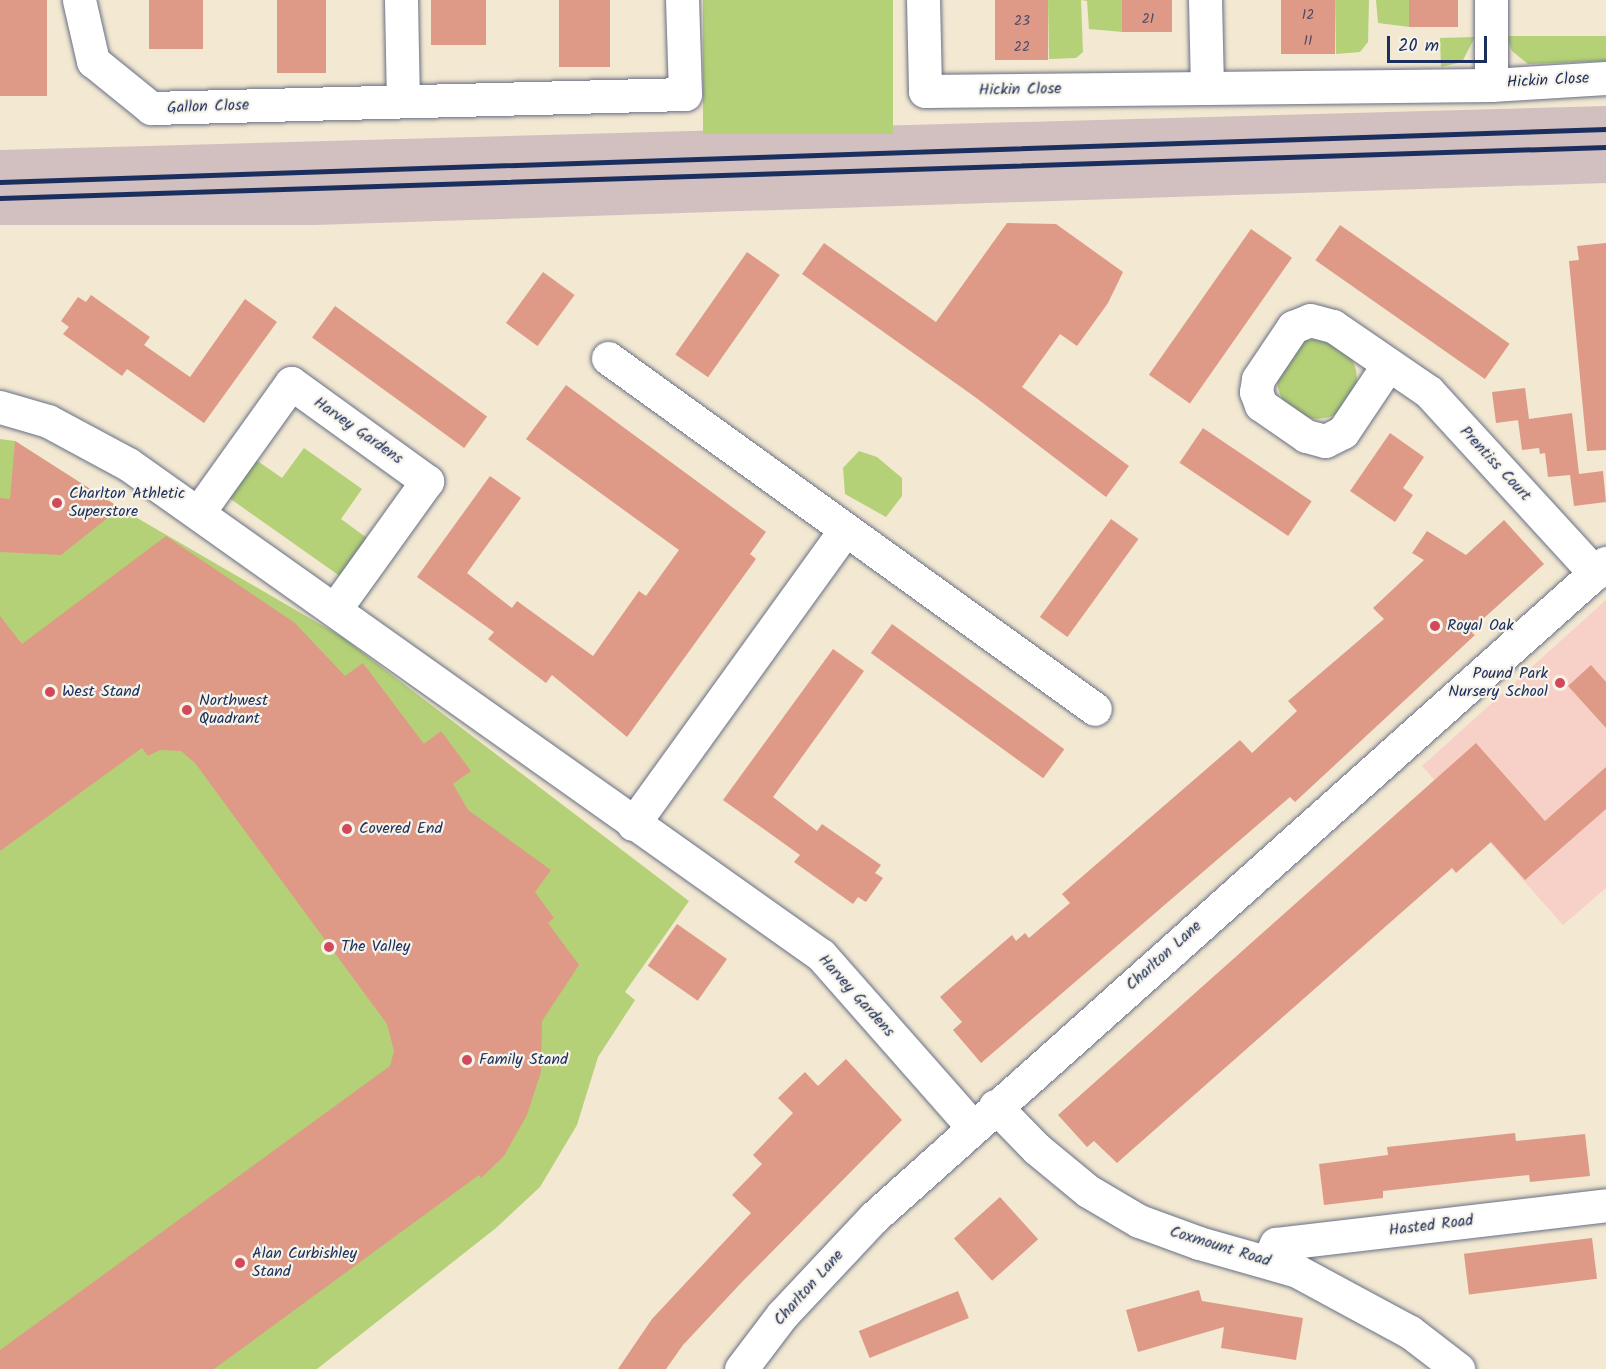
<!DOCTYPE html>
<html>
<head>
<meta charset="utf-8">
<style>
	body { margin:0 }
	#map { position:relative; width:1606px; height:1369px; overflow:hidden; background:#f3e8d1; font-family:Kalam,sans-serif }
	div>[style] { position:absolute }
	.built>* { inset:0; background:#f7d1c8 }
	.industrial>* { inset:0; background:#d2bfc0 }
	.green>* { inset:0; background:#b5d177; transform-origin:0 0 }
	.round { border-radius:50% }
	.building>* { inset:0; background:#de9a86; transform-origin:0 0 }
	.roads { filter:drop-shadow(0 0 2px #677086) drop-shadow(0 0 2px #677086) }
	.minor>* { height:33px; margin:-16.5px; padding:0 16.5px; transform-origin:16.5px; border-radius:16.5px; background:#fff }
	.rail>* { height:4.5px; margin:-2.25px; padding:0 2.25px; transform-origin:2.25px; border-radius:2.25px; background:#1b2f5e }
	.dots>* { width:16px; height:16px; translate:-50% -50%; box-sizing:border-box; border:3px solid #f7f3e8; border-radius:50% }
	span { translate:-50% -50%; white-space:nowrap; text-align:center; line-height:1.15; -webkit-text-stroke:4.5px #f7f3e8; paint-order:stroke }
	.number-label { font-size:14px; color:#4c4a68 }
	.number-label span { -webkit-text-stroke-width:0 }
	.street-label { font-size:16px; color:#1b2f5e }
	.poi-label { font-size:16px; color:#1b2f5e }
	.left { translate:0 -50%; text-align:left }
	.right { translate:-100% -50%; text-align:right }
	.scale { position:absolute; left:1387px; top:36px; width:100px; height:27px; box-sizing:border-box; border:3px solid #1b2f5e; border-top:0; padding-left:8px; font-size:18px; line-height:21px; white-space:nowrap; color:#1b2f5e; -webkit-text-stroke:4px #f7f3e8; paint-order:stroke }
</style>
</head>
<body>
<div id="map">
	<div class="built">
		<div style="clip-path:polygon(1606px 600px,1606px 888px,1563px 925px,1422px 766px)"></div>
	</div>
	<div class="industrial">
		<div style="clip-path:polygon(1606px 106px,1606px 183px,314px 225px,0 225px,0 150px)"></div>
	</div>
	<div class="green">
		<div style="left:703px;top:0;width:190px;height:134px"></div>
		<div style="clip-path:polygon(1048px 0,1122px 0,1123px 32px,1089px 29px,1087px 1px,1081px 0,1083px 52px,1076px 58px,1049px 59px)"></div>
		<div style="clip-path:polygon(1335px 0,1369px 0,1368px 42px,1360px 52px,1336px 54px)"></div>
		<div style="clip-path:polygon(1376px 0,1409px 0,1410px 27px,1378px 23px)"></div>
		<div style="clip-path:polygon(1506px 36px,1606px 36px,1606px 61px,1528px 64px,1512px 51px)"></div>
		<div style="clip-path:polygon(1475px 37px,1462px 62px,1441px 67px,1440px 38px)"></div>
		<div class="round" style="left:1277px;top:339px;width:80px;height:80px"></div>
		<div style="clip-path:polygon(0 439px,15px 441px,120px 508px,342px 637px,689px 901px,625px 992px,635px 1000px,598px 1057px,577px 1125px,540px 1187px,496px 1228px,317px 1369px,0 1369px)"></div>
		<div style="clip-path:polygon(304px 448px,362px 489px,341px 519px,371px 541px,344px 579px,225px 495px,252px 457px,282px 478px)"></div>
		<div style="clip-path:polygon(859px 451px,877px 457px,902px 478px,902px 496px,886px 517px,845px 494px,843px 468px)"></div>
	</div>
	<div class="building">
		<div style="left:0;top:0;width:47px;height:96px"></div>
		<div style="left:149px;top:0;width:54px;height:49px"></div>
		<div style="left:277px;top:0;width:49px;height:73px"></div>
		<div style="left:431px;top:0;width:55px;height:45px"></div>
		<div style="left:559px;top:0;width:51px;height:67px"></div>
		<div style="left:995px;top:0;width:53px;height:60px"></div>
		<div style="left:1122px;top:0;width:50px;height:32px"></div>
		<div style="left:1281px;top:0;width:54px;height:54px"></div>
		<div style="left:1409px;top:0;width:49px;height:27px"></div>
		<div style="clip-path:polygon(1007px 223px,1056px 224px,1123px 272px,1108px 303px,1077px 346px,1060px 334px,1022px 387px,1129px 466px,1106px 497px,975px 397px,802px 274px,824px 243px,936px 322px)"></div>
		<div style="left:1340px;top:225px;width:207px;height:43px;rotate:35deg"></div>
		<div style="left:1251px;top:229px;width:50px;height:178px;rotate:35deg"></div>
		<div style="clip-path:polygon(1606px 243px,1606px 450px,1587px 451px,1569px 261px,1579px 260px,1577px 246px)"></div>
		<div style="left:747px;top:252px;width:40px;height:125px;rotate:35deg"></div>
		<div style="left:543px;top:272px;width:39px;height:63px;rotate:36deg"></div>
		<div style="clip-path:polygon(91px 295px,150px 337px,144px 345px,190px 377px,245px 299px,277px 322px,204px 423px,127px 369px,122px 376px,63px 334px,69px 327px,61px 321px,78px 297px,86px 302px)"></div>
		<div style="left:335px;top:306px;width:188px;height:39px;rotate:36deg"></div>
		<div style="clip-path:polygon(566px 385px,766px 532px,750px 554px,756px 559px,627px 737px,552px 675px,546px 683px,488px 639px,494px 632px,417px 577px,490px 476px,521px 498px,467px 573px,512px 608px,517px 601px,593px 656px,639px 591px,646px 596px,679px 550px,526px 439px)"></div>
		<div style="clip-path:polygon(1525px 388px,1529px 419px,1572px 413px,1579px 474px,1603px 471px,1606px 502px,1574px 506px,1570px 475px,1548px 477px,1545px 453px,1540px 454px,1539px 448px,1522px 450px,1518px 420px,1526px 419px,1496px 423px,1492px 392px)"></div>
		<div style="left:1203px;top:428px;width:131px;height:42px;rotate:34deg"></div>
		<div style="clip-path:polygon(1390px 433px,1424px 457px,1403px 488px,1413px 495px,1395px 522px,1350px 491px)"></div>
		<div style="clip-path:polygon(15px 441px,120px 508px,61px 555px,0 552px,0 498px,10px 499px)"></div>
		<div style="left:1111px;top:519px;width:34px;height:121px;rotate:36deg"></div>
		<div style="clip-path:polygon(1504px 520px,1544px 564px,1484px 618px,1472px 633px,1475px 635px,1295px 802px,1290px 797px,981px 1063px,953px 1030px,962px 1022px,940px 997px,1012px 935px,1016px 941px,1025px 933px,1029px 938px,1070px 903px,1062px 894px,1240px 740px,1252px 753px,1297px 711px,1288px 701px,1384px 619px,1373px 608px,1424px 560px,1412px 553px,1427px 531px,1466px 555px)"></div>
		<div style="clip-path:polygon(166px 536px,295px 623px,345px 676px,363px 663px,424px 744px,441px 731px,471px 771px,453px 784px,468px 810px,551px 870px,535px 892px,554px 918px,548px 923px,579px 965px,542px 1021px,541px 1072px,527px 1115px,504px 1156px,481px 1178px,479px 1175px,214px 1369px,0 1369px,0 1350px,390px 1066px,394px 1051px,387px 1024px,195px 763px,181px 751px,160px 750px,148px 756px,142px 748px,0 851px,0 616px,22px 644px)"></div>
		<div style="left:892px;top:624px;width:213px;height:36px;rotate:36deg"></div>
		<div style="clip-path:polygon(833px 649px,864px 671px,773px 797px,817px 831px,822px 824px,881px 865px,875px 873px,883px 878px,866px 902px,858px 897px,853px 904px,794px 862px,800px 855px,723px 800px)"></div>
		<div style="clip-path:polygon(1591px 665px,1606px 682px,1606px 728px,1568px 686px)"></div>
		<div style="clip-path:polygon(1476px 743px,1545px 821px,1606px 767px,1606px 809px,1525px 880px,1491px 842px,1456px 873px,1452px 868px,1117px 1163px,1094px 1141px,1087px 1147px,1058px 1115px)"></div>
		<div style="left:677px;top:924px;width:61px;height:51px;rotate:35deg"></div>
		<div style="clip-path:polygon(846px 1059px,902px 1120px,741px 1283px,683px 1345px,666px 1369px,618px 1369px,652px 1319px,751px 1213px,732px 1195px,762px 1164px,753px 1155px,793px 1113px,778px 1098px,805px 1072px,818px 1086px)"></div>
		<div style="clip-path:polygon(1515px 1133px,1516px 1141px,1585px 1134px,1590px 1176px,1530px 1182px,1529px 1175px,1490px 1179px,1383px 1191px,1383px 1198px,1324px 1205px,1319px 1164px,1388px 1155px,1387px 1147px)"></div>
		<div style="left:1000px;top:1197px;width:57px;height:62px;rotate:48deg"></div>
		<div style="left:1592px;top:1238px;width:41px;height:129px;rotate:83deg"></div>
		<div style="clip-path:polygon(1199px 1290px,1202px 1301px,1303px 1318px,1296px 1360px,1221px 1348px,1224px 1327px,1138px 1352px,1126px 1310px)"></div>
		<div style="left:958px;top:1291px;width:29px;height:107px;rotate:68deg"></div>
	</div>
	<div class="roads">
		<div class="minor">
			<div style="left:79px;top:0;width:63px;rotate:77.1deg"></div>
			<div style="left:93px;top:61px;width:75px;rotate:39deg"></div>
			<div style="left:151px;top:108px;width:534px;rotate:-1.5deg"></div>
			<div style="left:685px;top:94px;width:94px;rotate:-91.8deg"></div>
			<div style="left:401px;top:0;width:100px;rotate:88.9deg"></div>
			<div style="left:923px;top:0;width:91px;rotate:88.7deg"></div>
			<div style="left:925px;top:91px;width:566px;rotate:-0.61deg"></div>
			<div style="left:1491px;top:85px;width:115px;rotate:-3.5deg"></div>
			<div style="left:1205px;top:0;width:88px;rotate:88.7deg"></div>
			<div style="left:1491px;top:85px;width:85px;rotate:-90deg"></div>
			<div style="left:608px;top:358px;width:600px;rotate:35.78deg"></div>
			<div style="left:1388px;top:365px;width:81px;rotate:123.9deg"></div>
			<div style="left:1343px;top:432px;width:20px;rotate:153deg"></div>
			<div style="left:1325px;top:441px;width:20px;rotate:-165deg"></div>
			<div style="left:1306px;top:436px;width:55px;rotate:-145.4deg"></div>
			<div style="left:1261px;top:405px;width:14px;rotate:-111deg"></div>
			<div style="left:1256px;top:392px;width:13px;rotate:-81deg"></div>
			<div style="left:1258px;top:379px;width:63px;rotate:-56.1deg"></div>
			<div style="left:1293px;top:327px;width:18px;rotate:-22deg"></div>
			<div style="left:1310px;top:320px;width:24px;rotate:15deg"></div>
			<div style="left:1333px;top:326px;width:116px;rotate:34.5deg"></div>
			<div style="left:1429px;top:392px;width:246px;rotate:47.5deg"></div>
			<div style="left:0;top:407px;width:50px;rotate:16.3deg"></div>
			<div style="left:48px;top:421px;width:91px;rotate:28.3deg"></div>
			<div style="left:128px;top:464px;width:849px;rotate:35.32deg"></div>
			<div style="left:821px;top:955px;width:228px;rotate:48.6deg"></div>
			<div style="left:198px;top:513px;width:160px;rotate:-54.4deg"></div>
			<div style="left:291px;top:383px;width:168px;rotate:35.8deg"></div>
			<div style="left:427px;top:481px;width:158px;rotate:125.7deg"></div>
			<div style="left:633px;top:824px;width:362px;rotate:-54.2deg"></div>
			<div style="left:995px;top:1106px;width:60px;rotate:45.7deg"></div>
			<div style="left:1037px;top:1149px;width:66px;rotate:39.5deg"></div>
			<div style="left:1088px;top:1191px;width:59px;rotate:30.5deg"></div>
			<div style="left:1139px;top:1221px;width:64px;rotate:20.1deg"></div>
			<div style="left:1199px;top:1243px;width:102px;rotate:15.9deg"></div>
			<div style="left:1297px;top:1271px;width:128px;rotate:28.4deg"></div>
			<div style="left:1410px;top:1332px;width:61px;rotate:37.6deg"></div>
			<div style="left:1268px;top:1261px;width:19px;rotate:-65deg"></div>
			<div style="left:1276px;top:1244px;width:332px;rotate:-6.7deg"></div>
			<div style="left:741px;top:1369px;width:68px;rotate:-52.8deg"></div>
			<div style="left:782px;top:1315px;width:134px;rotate:-46.8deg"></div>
			<div style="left:874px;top:1217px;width:982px;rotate:-41.78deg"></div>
		</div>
	</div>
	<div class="rail">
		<div style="left:0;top:182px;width:1607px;rotate:-1.89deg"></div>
		<div style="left:0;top:198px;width:1607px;rotate:-1.82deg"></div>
	</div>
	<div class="dots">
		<div style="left:57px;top:503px;background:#d1495b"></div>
		<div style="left:1435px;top:626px;background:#d1495b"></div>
		<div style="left:1560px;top:683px;background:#d1495b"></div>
		<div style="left:50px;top:692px;background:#d1495b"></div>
		<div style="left:187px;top:710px;background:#d1495b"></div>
		<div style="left:347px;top:829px;background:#d1495b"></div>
		<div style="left:329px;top:947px;background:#d1495b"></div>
		<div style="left:467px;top:1060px;background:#d1495b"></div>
		<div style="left:240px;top:1263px;background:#d1495b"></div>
	</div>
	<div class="number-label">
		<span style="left:1308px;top:15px">12</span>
		<span style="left:1148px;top:19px">21</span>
		<span style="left:1022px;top:21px">23</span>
		<span style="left:1308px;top:41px">11</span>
		<span style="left:1022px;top:47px">22</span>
	</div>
	<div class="street-label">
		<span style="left:1548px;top:81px;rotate:-3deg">Hickin Close</span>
		<span style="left:1020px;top:90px;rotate:-1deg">Hickin Close</span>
		<span style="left:208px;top:107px;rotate:-2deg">Gallon Close</span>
		<span style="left:358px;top:431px;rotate:35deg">Harvey Gardens</span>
		<span style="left:1495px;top:464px;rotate:47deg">Prentiss Court</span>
		<span style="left:1164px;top:956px;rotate:-42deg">Charlton Lane</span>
		<span style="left:856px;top:996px;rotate:48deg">Harvey Gardens</span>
		<span style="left:1431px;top:1226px;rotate:-7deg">Hasted Road</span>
		<span style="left:1220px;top:1247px;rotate:17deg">Coxmount Road</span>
		<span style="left:809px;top:1288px;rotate:-48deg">Charlton Lane</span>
	</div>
	<div class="poi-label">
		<span class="left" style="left:69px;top:503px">Charlton Athletic<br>Superstore</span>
		<span class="left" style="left:1447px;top:626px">Royal Oak</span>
		<span class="right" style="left:1548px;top:683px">Pound Park<br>Nursery School</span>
		<span class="left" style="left:62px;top:692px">West Stand</span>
		<span class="left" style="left:199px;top:710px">Northwest<br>Quadrant</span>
		<span class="left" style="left:359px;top:829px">Covered End</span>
		<span class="left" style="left:341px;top:947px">The Valley</span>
		<span class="left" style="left:479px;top:1060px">Family Stand</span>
		<span class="left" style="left:252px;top:1263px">Alan Curbishley<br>Stand</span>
	</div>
	<div class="scale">20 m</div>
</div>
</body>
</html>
